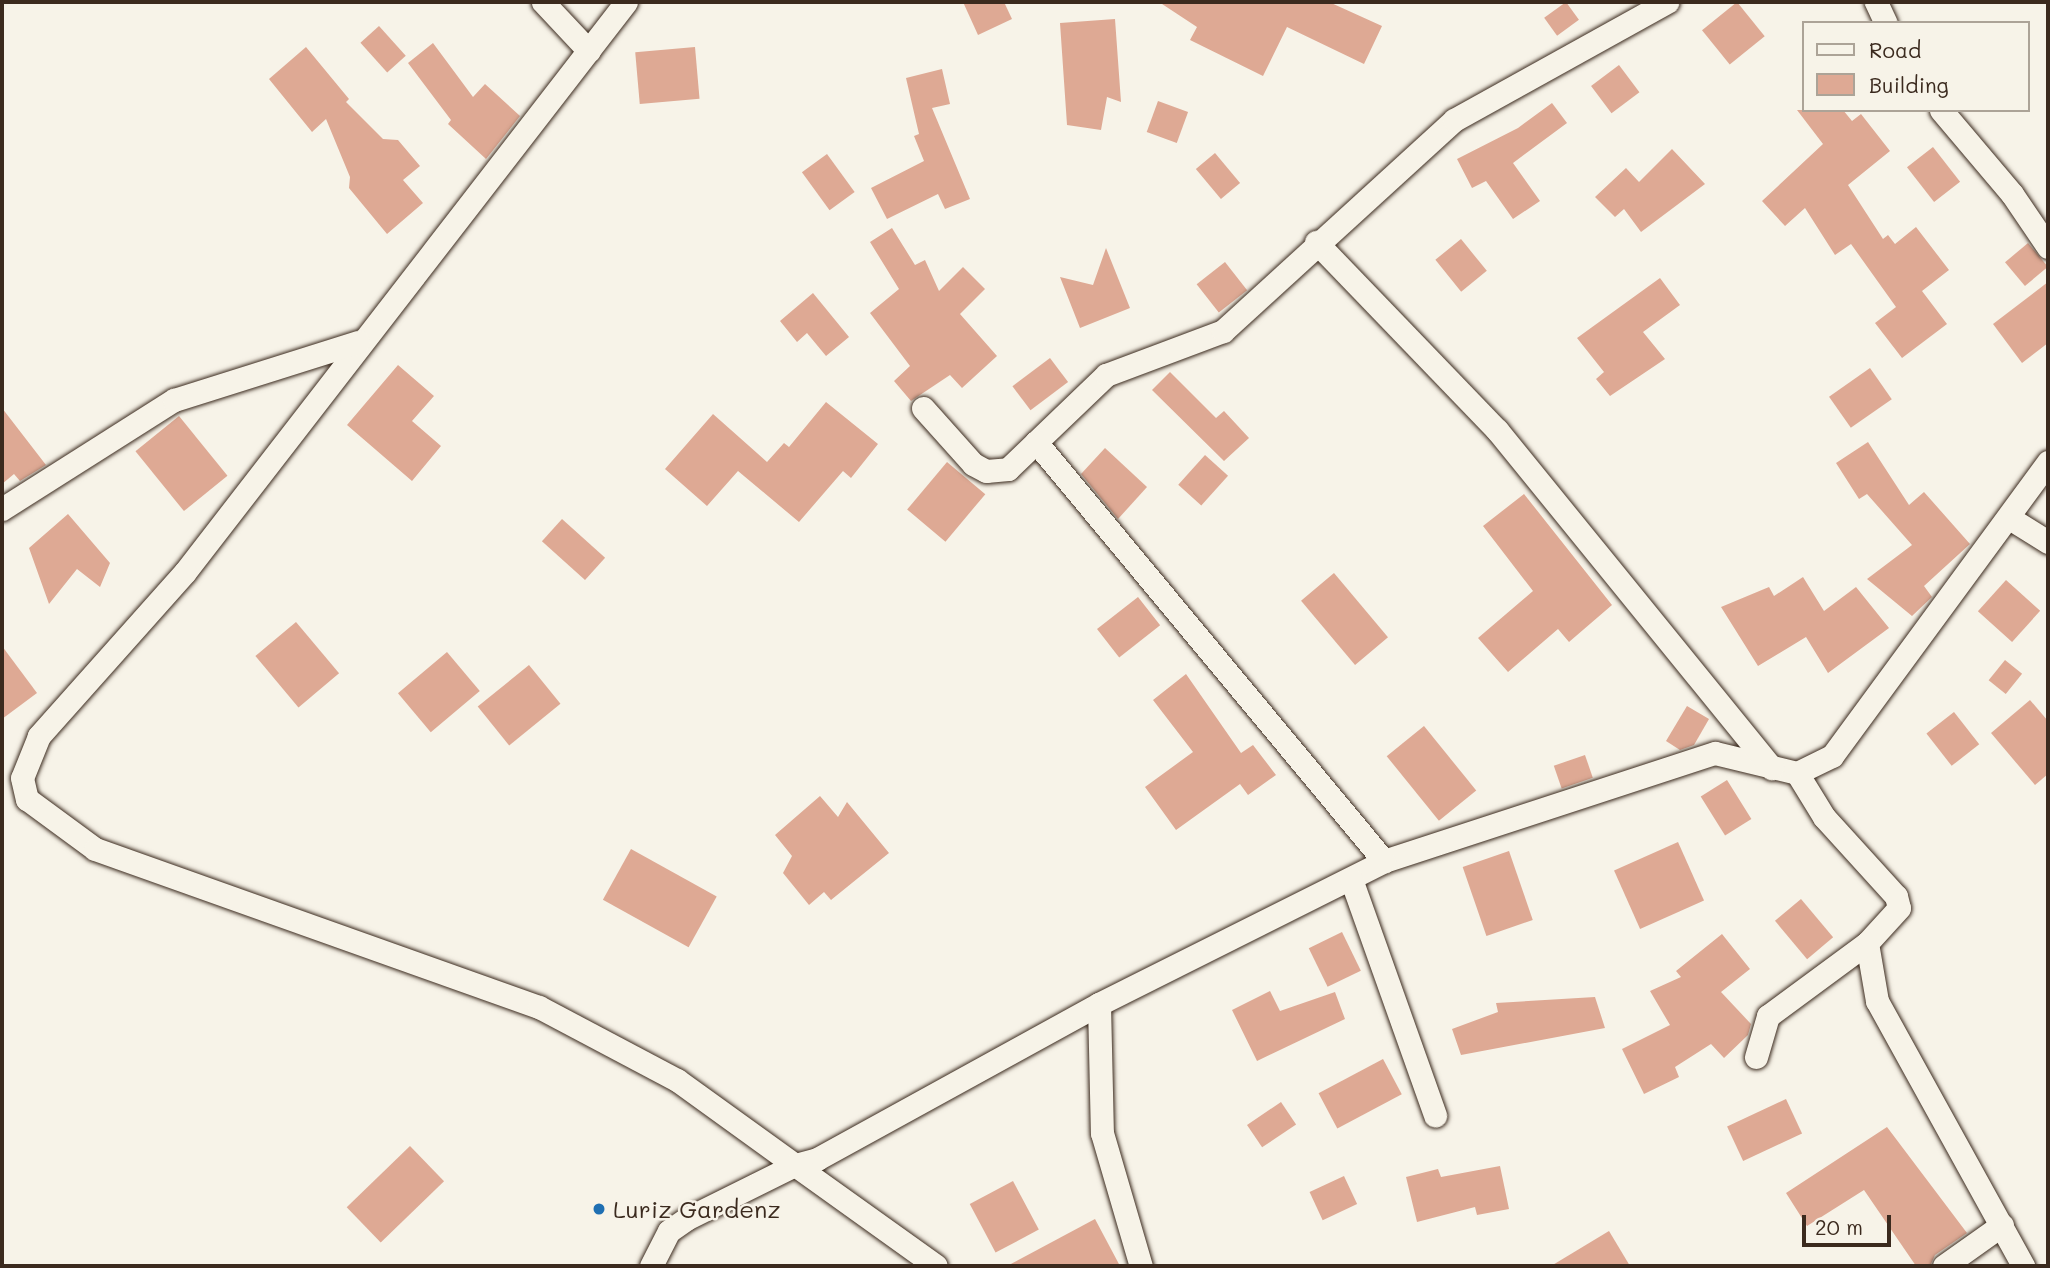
<!DOCTYPE html>
<html>
<head>
<meta charset="utf-8">
<style>
	body { margin:0 }
	#map { position:relative; width:2050px; height:1268px; overflow:hidden; background:#f7f3e8; font-family:Mali,sans-serif }
	div>[style] { position:absolute }
	.building>* { inset:0; background:#dea994; transform-origin:0 0 }
	.roads { filter:drop-shadow(0 0 2px #3b2a1e) drop-shadow(0 0 2px #3b2a1e) }
	.minor>* { height:23px; margin:-11.5px; padding:0 11.5px; transform-origin:11.5px; border-radius:11.5px; background:#f7f3e8 }
	.dots>* { width:19px; height:19px; translate:-50% -50%; box-sizing:border-box; border:4px solid #f7f3e8; border-radius:50% }
	span { translate:-50% -50%; white-space:nowrap; text-align:center; line-height:1.15; -webkit-text-stroke:5px #f7f3e8; paint-order:stroke }
	.poi-label { font-size:24px; color:#3b2a1e }
	.left { translate:0 -50%; text-align:left }
	.frame { position:absolute; inset:0; border:4px solid #3b2a1e; pointer-events:none }
	.legend { position:absolute; left:1802px; top:21px; width:228px; height:91px; box-sizing:border-box; background:#f7f3e8; border:2px solid #aca397; margin:0; padding:9px 12px; list-style:none; font-size:21px; color:#3b2a1e }
	.legend li { display:flex; align-items:center; gap:14px; height:35px }
	.legend b { width:35px; border:2px solid #aca397 }
	.scale { position:absolute; left:1802px; top:1215px; width:89px; height:32px; box-sizing:border-box; border:4px solid #3b2a1e; border-top:0; padding-left:9px; font-size:21px; line-height:24px; white-space:nowrap; color:#3b2a1e; -webkit-text-stroke:5px #f7f3e8; paint-order:stroke }
</style>
</head>
<body>
<div id="map">
	<div class="building">
		<div style="clip-path:polygon(963px 2px,1004px 2px,1012px 19px,978px 35px)"></div>
		<div style="clip-path:polygon(1159px 2px,1329px 2px,1382px 26px,1364px 64px,1287px 27px,1263px 76px,1190px 40px,1197px 27px)"></div>
		<div style="left:1566px;top:2px;width:22px;height:27px;rotate:54deg"></div>
		<div style="left:1737px;top:2px;width:44px;height:45px;rotate:51deg"></div>
		<div style="clip-path:polygon(1115px 19px,1121px 102px,1107px 97px,1101px 130px,1067px 125px,1060px 23px)"></div>
		<div style="left:379px;top:26px;width:40px;height:25px;rotate:48deg"></div>
		<div style="clip-path:polygon(433px 43px,473px 97px,485px 84px,520px 116px,486px 159px,448px 124px,451px 120px,408px 63px)"></div>
		<div style="clip-path:polygon(306px 47px,349px 99px,346px 102px,383px 139px,398px 140px,420px 166px,403px 180px,423px 203px,387px 234px,349px 188px,350px 177px,326px 119px,312px 132px,269px 79px)"></div>
		<div style="left:695px;top:47px;width:52px;height:60px;rotate:85deg"></div>
		<div style="left:1619px;top:65px;width:34px;height:35px;rotate:53deg"></div>
		<div style="clip-path:polygon(942px 69px,950px 104px,932px 108px,970px 199px,945px 209px,938px 194px,887px 219px,871px 188px,924px 161px,914px 136px,919px 134px,906px 78px)"></div>
		<div style="left:1158px;top:101px;width:32px;height:33px;rotate:20deg"></div>
		<div style="clip-path:polygon(1552px 103px,1567px 123px,1513px 163px,1540px 201px,1513px 219px,1486px 181px,1472px 188px,1457px 159px,1518px 128px)"></div>
		<div style="clip-path:polygon(1797px 110px,1843px 110px,1852px 121px,1861px 114px,1890px 151px,1848px 185px,1883px 239px,1888px 235px,1895px 244px,1916px 227px,1949px 270px,1922px 291px,1947px 324px,1902px 358px,1875px 323px,1896px 307px,1851px 244px,1835px 255px,1805px 208px,1785px 226px,1762px 201px,1823px 144px)"></div>
		<div style="left:1933px;top:147px;width:44px;height:33px;rotate:52deg"></div>
		<div style="clip-path:polygon(1672px 149px,1705px 184px,1641px 232px,1624px 209px,1615px 217px,1595px 197px,1626px 168px,1639px 182px)"></div>
		<div style="left:1215px;top:153px;width:39px;height:25px;rotate:50deg"></div>
		<div style="left:827px;top:154px;width:47px;height:31px;rotate:54deg"></div>
		<div style="clip-path:polygon(892px 228px,915px 265px,925px 260px,939px 291px,963px 267px,985px 289px,960px 314px,997px 356px,962px 388px,950px 375px,911px 401px,894px 381px,910px 366px,870px 313px,899px 289px,870px 242px)"></div>
		<div style="left:1461px;top:239px;width:41px;height:33px;rotate:51deg"></div>
		<div style="left:2028px;top:243px;width:31px;height:30px;rotate:50deg"></div>
		<div style="clip-path:polygon(1106px 248px,1130px 308px,1080px 328px,1060px 277px,1093px 285px)"></div>
		<div style="left:1225px;top:262px;width:36px;height:36px;rotate:52deg"></div>
		<div style="clip-path:polygon(1660px 278px,1680px 305px,1643px 332px,1665px 359px,1610px 396px,1596px 379px,1604px 372px,1577px 338px)"></div>
		<div style="clip-path:polygon(2048px 282px,2048px 343px,2022px 363px,1993px 324px)"></div>
		<div style="clip-path:polygon(813px 293px,849px 337px,826px 356px,807px 333px,797px 342px,780px 321px)"></div>
		<div style="left:1050px;top:358px;width:30px;height:47px;rotate:53deg"></div>
		<div style="clip-path:polygon(398px 365px,434px 396px,412px 421px,441px 446px,412px 481px,347px 425px)"></div>
		<div style="left:1870px;top:368px;width:38px;height:50px;rotate:55deg"></div>
		<div style="clip-path:polygon(1170px 372px,1216px 418px,1224px 411px,1249px 438px,1224px 461px,1152px 390px)"></div>
		<div style="clip-path:polygon(826px 402px,878px 444px,851px 478px,843px 471px,799px 522px,738px 471px,707px 506px,665px 469px,713px 414px,767px 462px,784px 443px,789px 447px)"></div>
		<div style="clip-path:polygon(2px 408px,46px 465px,20px 481px,14px 474px,2px 484px)"></div>
		<div style="left:179px;top:416px;width:77px;height:56px;rotate:51deg"></div>
		<div style="clip-path:polygon(1868px 442px,1909px 505px,1924px 492px,1970px 544px,1924px 586px,1932px 597px,1912px 616px,1867px 579px,1912px 545px,1867px 494px,1859px 499px,1836px 463px)"></div>
		<div style="clip-path:polygon(1105px 448px,1147px 487px,1118px 519px,1081px 474px)"></div>
		<div style="left:1205px;top:455px;width:31px;height:40px;rotate:42deg"></div>
		<div style="left:947px;top:462px;width:50px;height:62px;rotate:40deg"></div>
		<div style="clip-path:polygon(1524px 494px,1612px 605px,1569px 642px,1558px 629px,1508px 672px,1478px 638px,1533px 591px,1483px 526px)"></div>
		<div style="clip-path:polygon(68px 514px,110px 563px,100px 587px,77px 569px,49px 604px,29px 548px)"></div>
		<div style="left:562px;top:519px;width:58px;height:30px;rotate:42deg"></div>
		<div style="left:1334px;top:573px;width:84px;height:43px;rotate:50deg"></div>
		<div style="clip-path:polygon(1803px 577px,1824px 611px,1856px 587px,1889px 628px,1828px 673px,1806px 637px,1758px 666px,1721px 607px,1769px 587px,1774px 596px)"></div>
		<div style="left:2006px;top:580px;width:46px;height:42px;rotate:42deg"></div>
		<div style="left:1138px;top:597px;width:36px;height:52px;rotate:52deg"></div>
		<div style="left:296px;top:622px;width:67px;height:53px;rotate:50deg"></div>
		<div style="clip-path:polygon(2px 646px,37px 693px,2px 719px)"></div>
		<div style="left:447px;top:652px;width:51px;height:64px;rotate:50deg"></div>
		<div style="left:2005px;top:660px;width:22px;height:26px;rotate:39deg"></div>
		<div style="left:529px;top:665px;width:50px;height:66px;rotate:51deg"></div>
		<div style="clip-path:polygon(1186px 674px,1241px 753px,1253px 745px,1276px 775px,1248px 795px,1240px 784px,1176px 830px,1145px 787px,1193px 752px,1153px 700px)"></div>
		<div style="clip-path:polygon(2030px 700px,2048px 721px,2048px 774px,2035px 785px,1991px 733px)"></div>
		<div style="clip-path:polygon(1687px 706px,1709px 719px,1694px 745px,1680px 750px,1666px 741px)"></div>
		<div style="left:1954px;top:712px;width:41px;height:35px;rotate:52deg"></div>
		<div style="left:1424px;top:726px;width:83px;height:48px;rotate:51deg"></div>
		<div style="left:1585px;top:755px;width:24px;height:33px;rotate:71deg"></div>
		<div style="left:1727px;top:780px;width:46px;height:31px;rotate:58deg"></div>
		<div style="clip-path:polygon(820px 796px,838px 817px,847px 802px,889px 853px,831px 900px,824px 892px,809px 905px,783px 873px,792px 856px,775px 835px)"></div>
		<div style="left:1678px;top:842px;width:64px;height:70px;rotate:66deg"></div>
		<div style="left:631px;top:849px;width:98px;height:58px;rotate:29deg"></div>
		<div style="left:1509px;top:851px;width:73px;height:49px;rotate:71deg"></div>
		<div style="left:1801px;top:899px;width:50px;height:34px;rotate:50deg"></div>
		<div style="left:1342px;top:932px;width:43px;height:37px;rotate:64deg"></div>
		<div style="clip-path:polygon(1722px 934px,1750px 969px,1721px 992px,1751px 1024px,1748px 1035px,1724px 1058px,1711px 1044px,1675px 1067px,1679px 1077px,1644px 1094px,1622px 1049px,1670px 1025px,1650px 991px,1681px 977px,1676px 971px)"></div>
		<div style="clip-path:polygon(1270px 991px,1280px 1011px,1335px 992px,1345px 1019px,1257px 1061px,1232px 1010px)"></div>
		<div style="clip-path:polygon(1595px 997px,1605px 1028px,1461px 1055px,1452px 1029px,1498px 1012px,1496px 1003px)"></div>
		<div style="left:1383px;top:1059px;width:40px;height:73px;rotate:62deg"></div>
		<div style="left:1786px;top:1099px;width:38px;height:65px;rotate:65deg"></div>
		<div style="left:1281px;top:1102px;width:27px;height:41px;rotate:56deg"></div>
		<div style="clip-path:polygon(1887px 1127px,1967px 1233px,1935px 1255px,1930px 1266px,1916px 1266px,1864px 1190px,1807px 1226px,1786px 1193px)"></div>
		<div style="left:410px;top:1146px;width:49px;height:88px;rotate:46deg"></div>
		<div style="clip-path:polygon(1500px 1166px,1509px 1209px,1477px 1215px,1475px 1207px,1417px 1222px,1406px 1177px,1438px 1169px,1441px 1177px)"></div>
		<div style="left:1344px;top:1176px;width:31px;height:38px;rotate:65deg"></div>
		<div style="left:1013px;top:1181px;width:55px;height:49px;rotate:62deg"></div>
		<div style="clip-path:polygon(1095px 1219px,1120px 1266px,1007px 1266px)"></div>
		<div style="clip-path:polygon(1609px 1231px,1630px 1266px,1551px 1266px)"></div>
	</div>
	<div class="roads">
		<div class="minor">
			<div style="left:543px;top:2px;width:67px;rotate:46.8deg"></div>
			<div style="left:626px;top:2px;width:721px;rotate:127.73deg"></div>
			<div style="left:185px;top:572px;width:220px;rotate:131.7deg"></div>
			<div style="left:39px;top:736px;width:45px;rotate:112deg"></div>
			<div style="left:22px;top:778px;width:22px;rotate:77deg"></div>
			<div style="left:27px;top:799px;width:84px;rotate:36.3deg"></div>
			<div style="left:95px;top:849px;width:471px;rotate:19.6deg"></div>
			<div style="left:539px;top:1007px;width:156px;rotate:27.9deg"></div>
			<div style="left:677px;top:1080px;width:145px;rotate:35.8deg"></div>
			<div style="left:795px;top:1165px;width:23px;rotate:-15deg"></div>
			<div style="left:817px;top:1159px;width:322px;rotate:-28.8deg"></div>
			<div style="left:1099px;top:1004px;width:319px;rotate:-26.6deg"></div>
			<div style="left:1384px;top:861px;width:348px;rotate:-18.1deg"></div>
			<div style="left:1715px;top:753px;width:84px;rotate:13.7deg"></div>
			<div style="left:1797px;top:773px;width:39px;rotate:-26deg"></div>
			<div style="left:1832px;top:756px;width:365px;rotate:-53.7deg"></div>
			<div style="left:1876px;top:2px;width:23px;rotate:65deg"></div>
			<div style="left:1941px;top:110px;width:110px;rotate:49.8deg"></div>
			<div style="left:2012px;top:194px;width:64px;rotate:55.8deg"></div>
			<div style="left:1316px;top:242px;width:261px;rotate:46.1deg"></div>
			<div style="left:1497px;top:430px;width:436px;rotate:50.9deg"></div>
			<div style="left:923px;top:408px;width:75px;rotate:48.2deg"></div>
			<div style="left:973px;top:464px;width:15px;rotate:28deg"></div>
			<div style="left:986px;top:471px;width:22px;rotate:-5deg"></div>
			<div style="left:1008px;top:469px;width:136px;rotate:-43.8deg"></div>
			<div style="left:1106px;top:375px;width:125px;rotate:-20.6deg"></div>
			<div style="left:1223px;top:331px;width:313px;rotate:-42.4deg"></div>
			<div style="left:1454px;top:120px;width:244px;rotate:-29deg"></div>
			<div style="left:1036px;top:442px;width:545px;rotate:50.29deg"></div>
			<div style="left:2px;top:509px;width:204px;rotate:-32.4deg"></div>
			<div style="left:174px;top:400px;width:193px;rotate:-17.5deg"></div>
			<div style="left:2011px;top:519px;width:44px;rotate:31.9deg"></div>
			<div style="left:1797px;top:773px;width:52px;rotate:58.5deg"></div>
			<div style="left:1824px;top:817px;width:107px;rotate:47.7deg"></div>
			<div style="left:1896px;top:896px;width:12px;rotate:76deg"></div>
			<div style="left:1899px;top:908px;width:47px;rotate:132.4deg"></div>
			<div style="left:1867px;top:943px;width:59px;rotate:80.2deg"></div>
			<div style="left:1877px;top:1001px;width:303px;rotate:61.1deg"></div>
			<div style="left:1351px;top:879px;width:251px;rotate:70.4deg"></div>
			<div style="left:1099px;top:1004px;width:129px;rotate:88.7deg"></div>
			<div style="left:1102px;top:1133px;width:139px;rotate:73.7deg"></div>
			<div style="left:1756px;top:1057px;width:43px;rotate:-73.7deg"></div>
			<div style="left:1768px;top:1016px;width:123px;rotate:-36.4deg"></div>
			<div style="left:651px;top:1266px;width:39px;rotate:-63deg"></div>
			<div style="left:669px;top:1231px;width:21px;rotate:-35deg"></div>
			<div style="left:686px;top:1219px;width:122px;rotate:-26.4deg"></div>
			<div style="left:795px;top:1165px;width:173px;rotate:35.6deg"></div>
			<div style="left:1944px;top:1266px;width:71px;rotate:-35.3deg"></div>
		</div>
	</div>
	<div class="dots">
		<div style="left:599px;top:1209px;background:#1f6fb2"></div>
	</div>
	<div class="poi-label">
		<span class="left" style="left:613px;top:1209px">Luriz Gardenz</span>
	</div>
	<div class="frame"></div>
	<ul class="legend">
	<li><b style="height:9px;background:#f7f3e8"></b>Road</li>
	<li><b style="height:19px;background:#dea994"></b>Building</li>
	</ul>
	<div class="scale">20 m</div>
</div>
</body>
</html>
